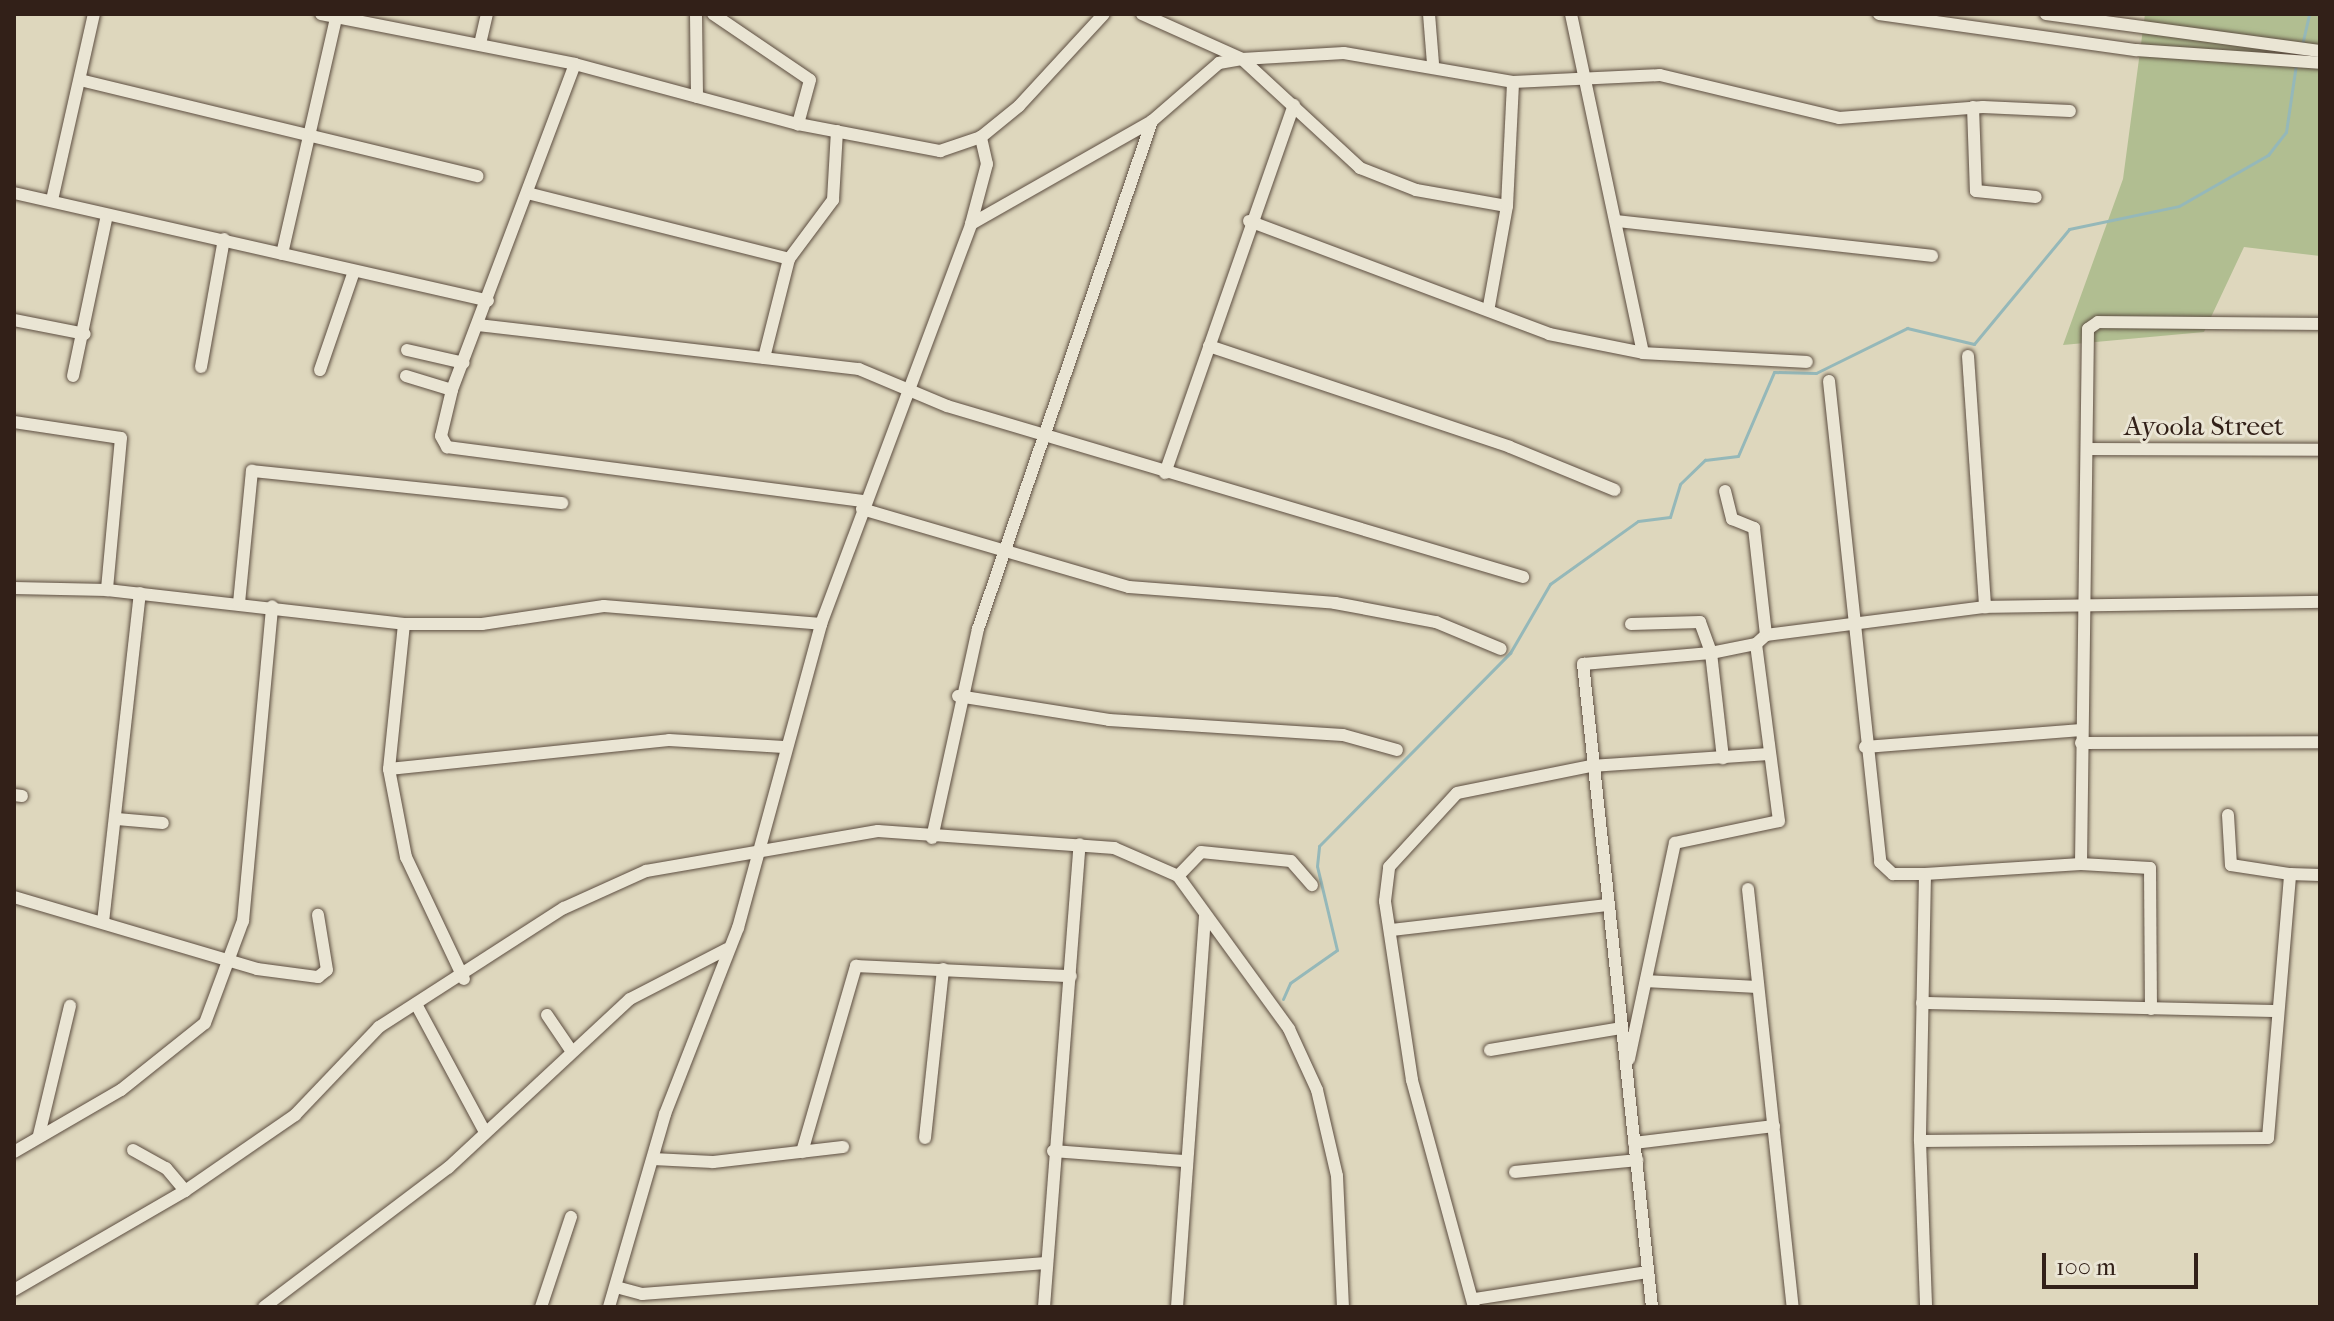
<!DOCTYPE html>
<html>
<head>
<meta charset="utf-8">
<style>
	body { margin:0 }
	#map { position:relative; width:2334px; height:1321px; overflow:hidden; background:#ded7bd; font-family:"IM FELL French Canon",serif }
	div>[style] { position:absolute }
	.green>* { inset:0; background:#b1be91 }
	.stream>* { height:3px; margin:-1.5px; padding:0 1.5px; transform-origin:1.5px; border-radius:1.5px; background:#95b8b9 }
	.roads { filter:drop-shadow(0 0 2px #5d4e41) drop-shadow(0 0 2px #5d4e41) }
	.minor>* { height:12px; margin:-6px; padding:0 6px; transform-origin:6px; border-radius:6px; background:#eae5d4 }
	span { translate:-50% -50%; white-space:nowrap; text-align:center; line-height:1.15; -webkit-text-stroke:6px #eae5d4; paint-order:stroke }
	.street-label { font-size:28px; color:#322018 }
	.frame { position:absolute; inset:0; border:16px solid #322018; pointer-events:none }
	.scale { position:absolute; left:2042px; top:1253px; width:156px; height:36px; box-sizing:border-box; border:4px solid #322018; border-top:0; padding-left:10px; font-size:24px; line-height:28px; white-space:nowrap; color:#322018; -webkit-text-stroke:6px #eae5d4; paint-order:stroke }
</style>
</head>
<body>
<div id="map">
	<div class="green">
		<div style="clip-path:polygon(2145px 14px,2320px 14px,2320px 256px,2244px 247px,2204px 332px,2063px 345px,2123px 179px)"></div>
	</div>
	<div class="stream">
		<div style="left:2302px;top:45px;width:32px;rotate:-77deg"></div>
		<div style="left:1283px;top:999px;width:17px;rotate:-66deg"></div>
		<div style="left:1290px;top:983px;width:57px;rotate:-35.1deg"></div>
		<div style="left:1337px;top:950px;width:86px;rotate:-103.4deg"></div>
		<div style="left:1317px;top:866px;width:20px;rotate:-84deg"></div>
		<div style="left:1319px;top:846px;width:272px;rotate:-45.3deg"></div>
		<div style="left:1510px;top:653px;width:80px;rotate:-59.9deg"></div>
		<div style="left:1550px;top:584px;width:108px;rotate:-35.6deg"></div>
		<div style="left:1638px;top:521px;width:32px;rotate:-7deg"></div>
		<div style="left:1670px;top:517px;width:34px;rotate:-73deg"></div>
		<div style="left:1680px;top:484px;width:35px;rotate:-44deg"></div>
		<div style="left:1705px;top:460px;width:33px;rotate:-7deg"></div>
		<div style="left:1738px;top:456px;width:91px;rotate:-66.8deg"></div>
		<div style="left:1774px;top:372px;width:42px;rotate:1.4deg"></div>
		<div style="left:1816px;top:373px;width:102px;rotate:-26.3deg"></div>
		<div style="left:1907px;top:328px;width:69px;rotate:13.4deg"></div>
		<div style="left:1974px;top:344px;width:149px;rotate:-50.4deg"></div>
		<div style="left:2069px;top:229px;width:112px;rotate:-11.8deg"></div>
		<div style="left:2179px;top:206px;width:103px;rotate:-29.8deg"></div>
		<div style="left:2268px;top:155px;width:29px;rotate:-52deg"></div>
		<div style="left:2286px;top:132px;width:69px;rotate:-81.6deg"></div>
	</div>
	<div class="roads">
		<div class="minor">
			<div style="left:321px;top:14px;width:259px;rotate:11.1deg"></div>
			<div style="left:575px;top:64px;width:231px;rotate:15.1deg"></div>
			<div style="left:798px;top:124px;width:145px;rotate:10.8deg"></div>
			<div style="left:940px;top:151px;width:43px;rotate:-18.9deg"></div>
			<div style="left:981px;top:137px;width:49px;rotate:-39.2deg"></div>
			<div style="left:1019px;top:106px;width:125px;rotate:-47.3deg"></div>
			<div style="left:696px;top:14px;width:83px;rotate:89.3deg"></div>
			<div style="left:713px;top:14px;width:117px;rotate:34.2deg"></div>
			<div style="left:810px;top:80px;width:46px;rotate:105.3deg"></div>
			<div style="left:1142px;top:14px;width:110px;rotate:24.2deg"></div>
			<div style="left:1242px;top:59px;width:161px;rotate:42.7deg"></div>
			<div style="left:1360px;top:168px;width:60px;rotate:21.4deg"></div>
			<div style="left:1416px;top:190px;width:92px;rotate:10deg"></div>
			<div style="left:1429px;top:14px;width:50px;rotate:85.4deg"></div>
			<div style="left:1879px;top:14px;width:260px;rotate:8deg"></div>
			<div style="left:2136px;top:50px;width:184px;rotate:4deg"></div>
			<div style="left:2046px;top:14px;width:276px;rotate:7.7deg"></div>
			<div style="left:480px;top:44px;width:31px;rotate:-77deg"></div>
			<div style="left:575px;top:64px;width:348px;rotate:110.7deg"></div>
			<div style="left:452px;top:390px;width:47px;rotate:103.4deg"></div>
			<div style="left:441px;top:436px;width:13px;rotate:61deg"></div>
			<div style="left:447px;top:447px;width:421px;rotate:7.4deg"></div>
			<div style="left:80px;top:80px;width:409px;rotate:13.6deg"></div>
			<div style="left:1973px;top:107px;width:84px;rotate:88deg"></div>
			<div style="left:1976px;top:191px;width:60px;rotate:5.7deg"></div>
			<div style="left:14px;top:193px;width:486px;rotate:12.8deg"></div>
			<div style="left:531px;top:194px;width:266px;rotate:14.1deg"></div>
			<div style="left:789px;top:259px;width:102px;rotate:104.2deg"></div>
			<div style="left:52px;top:200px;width:191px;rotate:-77.3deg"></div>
			<div style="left:1249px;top:221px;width:321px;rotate:20.6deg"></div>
			<div style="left:1549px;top:334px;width:96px;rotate:11.4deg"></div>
			<div style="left:1643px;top:353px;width:347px;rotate:-102deg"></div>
			<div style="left:1617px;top:221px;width:317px;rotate:6.3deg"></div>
			<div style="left:971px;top:224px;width:208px;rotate:-29.6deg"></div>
			<div style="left:1152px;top:121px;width:89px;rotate:-40.9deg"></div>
			<div style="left:1219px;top:63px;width:23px;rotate:-10deg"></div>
			<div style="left:1242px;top:59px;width:102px;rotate:-3.4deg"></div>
			<div style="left:1344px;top:53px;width:171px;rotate:9.7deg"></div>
			<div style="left:1513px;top:82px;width:147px;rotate:-2.7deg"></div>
			<div style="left:1660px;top:75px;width:184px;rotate:13.5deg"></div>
			<div style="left:1839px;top:118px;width:144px;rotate:-4.4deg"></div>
			<div style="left:1983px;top:107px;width:87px;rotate:2.6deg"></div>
			<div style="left:282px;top:254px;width:242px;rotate:-77.1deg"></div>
			<div style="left:789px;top:259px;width:74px;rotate:-53.3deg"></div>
			<div style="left:833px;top:200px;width:69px;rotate:-86.7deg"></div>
			<div style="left:1489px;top:306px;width:102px;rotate:-79.8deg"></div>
			<div style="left:1507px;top:206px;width:124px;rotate:-87.2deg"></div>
			<div style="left:14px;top:320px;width:72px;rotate:11.2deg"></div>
			<div style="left:478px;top:325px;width:384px;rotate:6.6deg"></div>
			<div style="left:859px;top:369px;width:95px;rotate:22.8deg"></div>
			<div style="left:947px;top:406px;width:601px;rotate:16.53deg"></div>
			<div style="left:1209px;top:346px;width:317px;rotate:18.5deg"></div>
			<div style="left:1510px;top:447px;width:113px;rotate:22.3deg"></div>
			<div style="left:407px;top:350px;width:58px;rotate:12.8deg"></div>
			<div style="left:1643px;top:353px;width:164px;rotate:3.1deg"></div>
			<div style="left:1968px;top:356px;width:252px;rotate:86.1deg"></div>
			<div style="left:201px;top:367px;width:130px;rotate:-79.8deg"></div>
			<div style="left:320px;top:370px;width:102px;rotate:-71deg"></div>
			<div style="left:73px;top:376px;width:160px;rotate:-78.1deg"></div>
			<div style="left:406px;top:376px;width:48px;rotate:16.9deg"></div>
			<div style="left:1829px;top:381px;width:484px;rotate:83.9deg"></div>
			<div style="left:1880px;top:862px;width:18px;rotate:43deg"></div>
			<div style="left:1893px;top:874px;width:32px"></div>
			<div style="left:1925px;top:874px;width:267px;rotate:91.1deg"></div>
			<div style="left:1920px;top:1141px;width:166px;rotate:87.9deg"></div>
			<div style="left:14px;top:422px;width:108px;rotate:8.5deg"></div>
			<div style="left:121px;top:438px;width:153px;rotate:95.3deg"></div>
			<div style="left:2088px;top:449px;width:232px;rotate:0.2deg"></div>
			<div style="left:1165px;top:473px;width:390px;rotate:-70.7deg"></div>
			<div style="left:1725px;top:491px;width:29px;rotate:76deg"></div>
			<div style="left:1732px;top:519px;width:24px;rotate:22deg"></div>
			<div style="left:1754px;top:528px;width:108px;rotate:83.6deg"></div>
			<div style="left:862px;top:509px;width:278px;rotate:16.3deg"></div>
			<div style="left:1129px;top:587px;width:207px;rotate:4.4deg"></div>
			<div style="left:1335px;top:603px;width:103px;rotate:10.7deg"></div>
			<div style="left:1436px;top:622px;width:70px;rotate:22.6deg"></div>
			<div style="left:14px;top:588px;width:93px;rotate:1.2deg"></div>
			<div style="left:107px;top:590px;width:299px;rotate:6.5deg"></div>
			<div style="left:404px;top:624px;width:78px"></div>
			<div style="left:482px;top:624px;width:123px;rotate:-8.4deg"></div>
			<div style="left:604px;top:606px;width:218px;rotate:4.7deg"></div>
			<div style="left:239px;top:603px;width:133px;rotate:-84.4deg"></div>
			<div style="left:252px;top:471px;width:312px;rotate:5.9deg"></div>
			<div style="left:404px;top:624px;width:146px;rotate:95.9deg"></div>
			<div style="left:389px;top:769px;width:90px;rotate:79.1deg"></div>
			<div style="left:406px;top:857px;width:135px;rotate:64.6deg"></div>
			<div style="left:1631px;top:624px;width:69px;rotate:-1.7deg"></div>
			<div style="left:1700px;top:622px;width:33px;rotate:70deg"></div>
			<div style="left:1711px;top:653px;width:106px;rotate:83.5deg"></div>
			<div style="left:958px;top:696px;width:153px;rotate:9deg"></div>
			<div style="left:1109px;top:720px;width:234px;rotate:3.7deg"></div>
			<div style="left:1343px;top:735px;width:56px;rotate:15.5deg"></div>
			<div style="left:2081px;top:743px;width:239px;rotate:-0.2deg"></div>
			<div style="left:1865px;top:747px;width:217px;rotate:-4.5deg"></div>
			<div style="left:389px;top:769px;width:281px;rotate:-5.9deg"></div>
			<div style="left:669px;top:740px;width:115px;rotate:3.5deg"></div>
			<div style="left:14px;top:795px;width:8px;rotate:7deg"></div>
			<div style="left:2228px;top:815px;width:50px;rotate:86.6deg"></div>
			<div style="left:2231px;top:865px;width:60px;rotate:8.7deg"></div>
			<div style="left:117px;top:819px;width:46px;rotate:5deg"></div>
			<div style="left:932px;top:838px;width:214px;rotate:-77.6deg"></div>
			<div style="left:978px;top:629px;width:537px;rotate:-71.09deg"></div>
			<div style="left:2081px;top:864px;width:535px;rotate:-89.25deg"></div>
			<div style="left:2088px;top:329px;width:12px;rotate:-35deg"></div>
			<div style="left:2098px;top:322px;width:222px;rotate:0.5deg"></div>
			<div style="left:1925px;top:874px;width:156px;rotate:-3.7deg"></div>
			<div style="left:2081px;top:864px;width:69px;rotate:3.3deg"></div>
			<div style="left:2150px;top:868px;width:141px;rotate:89.6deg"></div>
			<div style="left:1178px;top:876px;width:33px;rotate:-46deg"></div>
			<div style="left:1201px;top:852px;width:90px;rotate:5.7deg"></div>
			<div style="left:1291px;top:861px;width:32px;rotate:49deg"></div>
			<div style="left:1748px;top:889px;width:420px;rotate:83.9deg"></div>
			<div style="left:14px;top:897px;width:253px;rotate:16.5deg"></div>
			<div style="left:257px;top:969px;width:62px;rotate:7.5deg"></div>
			<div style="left:318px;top:977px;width:11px;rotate:-38deg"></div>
			<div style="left:327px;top:970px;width:56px;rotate:-99.3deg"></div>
			<div style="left:103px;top:922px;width:331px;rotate:-83.6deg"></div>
			<div style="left:1391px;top:930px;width:218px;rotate:-6.6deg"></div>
			<div style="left:1646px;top:981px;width:110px;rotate:3.1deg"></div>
			<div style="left:1922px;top:1003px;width:356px;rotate:1.3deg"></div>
			<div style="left:416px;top:1004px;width:145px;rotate:61.7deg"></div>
			<div style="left:547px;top:1015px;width:41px;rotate:55.9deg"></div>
			<div style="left:1490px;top:1050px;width:134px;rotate:-9.5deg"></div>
			<div style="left:1629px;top:1059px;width:221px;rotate:-78deg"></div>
			<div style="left:1675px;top:843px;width:106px;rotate:-11.9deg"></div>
			<div style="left:1779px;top:821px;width:178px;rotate:-97.4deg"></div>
			<div style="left:39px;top:1135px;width:133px;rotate:-76.5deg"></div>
			<div style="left:925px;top:1138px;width:170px;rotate:-83.9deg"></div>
			<div style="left:1920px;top:1141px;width:348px;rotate:-0.5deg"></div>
			<div style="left:2268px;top:1138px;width:265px;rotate:-85.2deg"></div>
			<div style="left:2290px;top:874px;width:30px;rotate:2deg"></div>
			<div style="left:1634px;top:1143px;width:141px;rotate:-6.9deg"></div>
			<div style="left:133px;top:1150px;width:38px;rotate:29deg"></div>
			<div style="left:166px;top:1168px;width:30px;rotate:50deg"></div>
			<div style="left:1053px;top:1151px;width:131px;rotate:4.4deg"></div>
			<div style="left:14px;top:1152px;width:124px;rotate:-30.1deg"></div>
			<div style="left:121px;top:1090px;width:107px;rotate:-38.6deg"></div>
			<div style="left:205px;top:1023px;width:109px;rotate:-69.6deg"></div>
			<div style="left:243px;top:921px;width:316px;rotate:-84.7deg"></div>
			<div style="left:802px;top:1152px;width:194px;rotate:-73.8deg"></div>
			<div style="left:856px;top:966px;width:215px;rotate:2.7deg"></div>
			<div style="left:653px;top:1159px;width:60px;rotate:2.9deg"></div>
			<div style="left:713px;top:1162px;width:131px;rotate:-6.6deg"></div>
			<div style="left:1515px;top:1172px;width:123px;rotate:-5.6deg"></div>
			<div style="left:616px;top:1287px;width:27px;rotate:15deg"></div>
			<div style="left:642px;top:1294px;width:405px;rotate:-4.4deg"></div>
			<div style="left:14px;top:1290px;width:198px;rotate:-30.1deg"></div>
			<div style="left:185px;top:1191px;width:134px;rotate:-34.6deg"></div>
			<div style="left:295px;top:1115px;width:122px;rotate:-46.3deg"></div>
			<div style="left:379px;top:1027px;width:220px;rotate:-32.8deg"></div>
			<div style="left:564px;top:908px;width:90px;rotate:-24.3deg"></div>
			<div style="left:646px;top:871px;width:235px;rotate:-9.8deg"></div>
			<div style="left:878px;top:831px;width:237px;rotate:4.1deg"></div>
			<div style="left:1114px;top:848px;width:70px;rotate:23.6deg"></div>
			<div style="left:1178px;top:876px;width:189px;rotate:54deg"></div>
			<div style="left:1289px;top:1029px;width:67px;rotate:65.3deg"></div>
			<div style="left:1317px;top:1090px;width:88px;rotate:76.9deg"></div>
			<div style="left:1337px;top:1176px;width:131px;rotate:87.4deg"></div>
			<div style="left:1475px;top:1299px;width:175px;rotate:-8.9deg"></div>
			<div style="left:264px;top:1307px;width:231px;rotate:-37.1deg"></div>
			<div style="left:448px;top:1168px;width:248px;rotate:-42.9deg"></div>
			<div style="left:630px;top:999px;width:109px;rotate:-27.3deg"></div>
			<div style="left:541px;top:1307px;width:95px;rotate:-71.6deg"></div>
			<div style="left:609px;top:1307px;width:201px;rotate:-73.8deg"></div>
			<div style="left:665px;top:1114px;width:200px;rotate:-68.6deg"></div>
			<div style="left:738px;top:928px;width:315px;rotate:-74.7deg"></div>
			<div style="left:821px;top:624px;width:427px;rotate:-69.4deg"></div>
			<div style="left:971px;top:224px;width:62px;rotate:-75.1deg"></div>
			<div style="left:987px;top:164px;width:28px;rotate:-103deg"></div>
			<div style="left:1044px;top:1307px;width:464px;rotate:-85.6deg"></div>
			<div style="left:1177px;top:1307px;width:392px;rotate:-85.9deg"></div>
			<div style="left:1474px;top:1307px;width:235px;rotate:-105.3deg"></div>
			<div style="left:1412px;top:1080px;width:181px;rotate:-98.6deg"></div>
			<div style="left:1385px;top:901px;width:34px;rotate:-83deg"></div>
			<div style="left:1389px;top:867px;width:100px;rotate:-47.4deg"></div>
			<div style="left:1457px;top:793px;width:137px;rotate:-11.4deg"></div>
			<div style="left:1591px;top:766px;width:178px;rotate:-3.9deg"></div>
			<div style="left:1652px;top:1307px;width:647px;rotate:-96.12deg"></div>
			<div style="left:1583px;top:664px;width:128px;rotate:-4.9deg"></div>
			<div style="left:1711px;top:653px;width:46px;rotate:-11.3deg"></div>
			<div style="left:1756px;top:644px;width:13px;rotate:-42deg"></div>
			<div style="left:1766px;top:635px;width:221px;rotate:-7.3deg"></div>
			<div style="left:1985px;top:607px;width:335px;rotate:-0.9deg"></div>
		</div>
	</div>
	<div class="street-label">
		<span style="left:2204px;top:426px">Ayoola Street</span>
	</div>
	<div class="frame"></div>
	<div class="scale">100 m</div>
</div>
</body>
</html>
